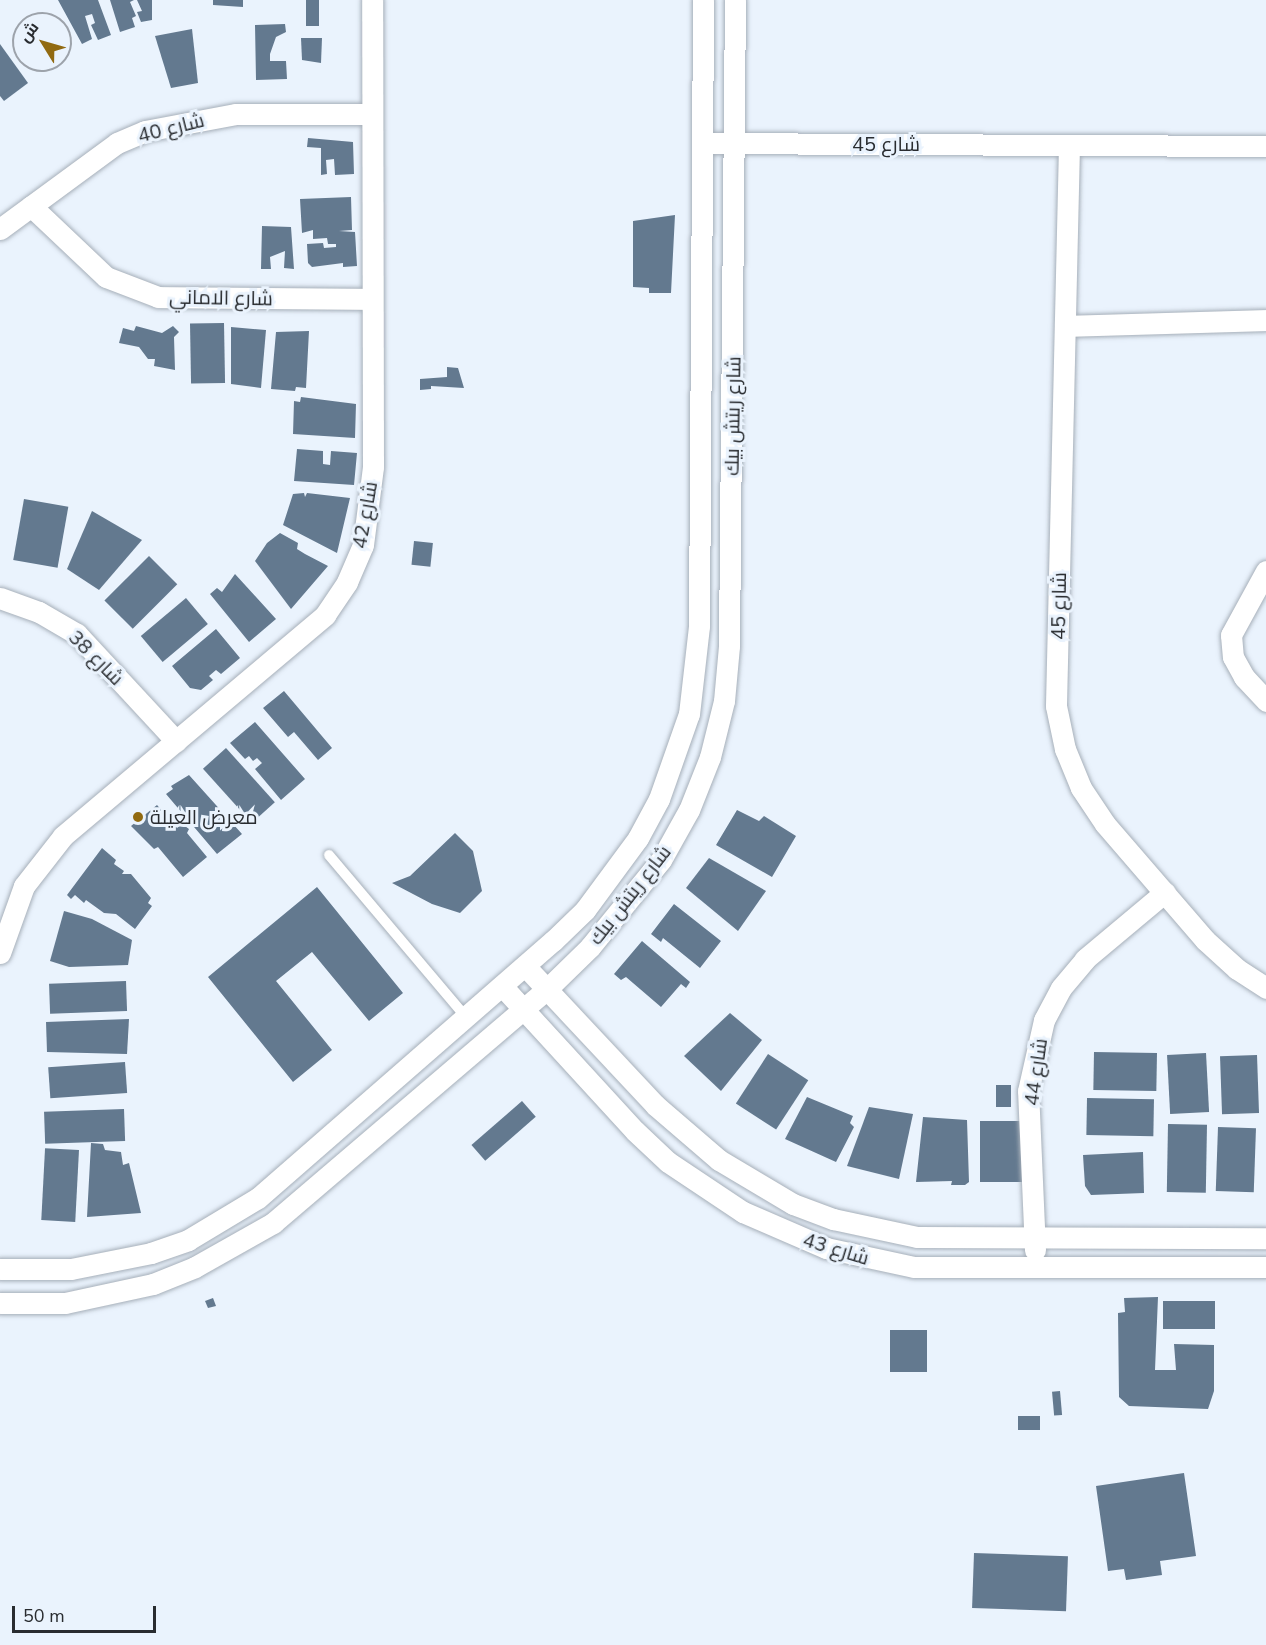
<!DOCTYPE html>
<html>
<head>
<meta charset="utf-8">
<style>
	body { margin:0 }
	#map { position:relative; width:1266px; height:1645px; overflow:hidden; background:#eaf3fd; font-family:"Nunito Sans",Cairo,sans-serif }
	div>[style] { position:absolute }
	.building>* { inset:0; background:#63798f; transform-origin:0 0 }
	.roads { filter:drop-shadow(0 0 2px #a6afb9) drop-shadow(0 0 2px #a6afb9) }
	.lane>* { height:10px; margin:-5px; padding:0 5px; transform-origin:5px; border-radius:5px; background:#fff }
	.street>* { height:21px; margin:-10.5px; padding:0 10.5px; transform-origin:10.5px; border-radius:10.5px; background:#fff }
	.dots>* { width:16px; height:16px; translate:-50% -50%; box-sizing:border-box; border:3px solid #eaf3fd; border-radius:50% }
	span { translate:-50% -50%; white-space:nowrap; text-align:center; line-height:1.15; -webkit-text-stroke:6px #eaf3fd; paint-order:stroke }
	.street-label { font-size:20px; color:#292c30 }
	.poi-label { font-size:20px; color:#292c30 }
	.left { translate:0 -50%; text-align:left }
	.north { position:absolute; left:12px; top:12px; width:60px; height:60px; box-sizing:border-box; background:#eaf3fd; border:2px solid #9da3ab; border-radius:50%; rotate:307deg; font-size:16px; font-weight:700; line-height:24px; text-align:center; color:#292c30 }
	.north::after { content:''; display:block; margin:auto; width:21px; height:27px; background:#916a11; clip-path:polygon(50% 0,100% 100%,50% 72%,0 100%) }
	.scale { position:absolute; left:12px; top:1606px; width:144px; height:27px; box-sizing:border-box; border:3px solid #292c30; border-top:0; padding-left:8px; font-size:18px; line-height:21px; white-space:nowrap; color:#292c30; -webkit-text-stroke:4px #eaf3fd; paint-order:stroke }
</style>
</head>
<body>
<div id="map">
	<div class="building">
		<div style="clip-path:polygon(58px 0,98px 0,111px 35px,98px 40px,91px 25px,95px 23px,92px 14px,85px 16px,92px 39px,82px 44px)"></div>
		<div style="clip-path:polygon(110px 0,134px 0,130px 2px,136px 16px,132px 18px,135px 27px,120px 32px)"></div>
		<div style="clip-path:polygon(137px 0,152px 0,152px 20px,141px 22px,137px 12px,142px 11px)"></div>
		<div style="clip-path:polygon(213px 0,243px 0,243px 7px,213px 5px)"></div>
		<div style="left:306px;top:0;width:13px;height:26px"></div>
		<div style="clip-path:polygon(285px 24px,286px 32px,276px 37px,270px 54px,270px 61px,286px 61px,287px 79px,256px 80px,255px 25px)"></div>
		<div style="clip-path:polygon(192px 29px,198px 83px,171px 88px,155px 36px)"></div>
		<div style="clip-path:polygon(301px 38px,322px 38px,321px 63px,302px 60px)"></div>
		<div style="clip-path:polygon(0 44px,28px 83px,4px 101px,0 96px)"></div>
		<div style="clip-path:polygon(308px 138px,353px 142px,354px 174px,335px 175px,334px 159px,326px 160px,327px 174px,321px 175px,321px 148px,307px 147px)"></div>
		<div style="clip-path:polygon(351px 197px,352px 230px,339px 231px,355px 232px,357px 266px,343px 267px,343px 263px,312px 267px,308px 263px,307px 244px,323px 243px,324px 248px,336px 247px,336px 244px,328px 244px,327px 238px,313px 239px,313px 230px,302px 233px,300px 199px)"></div>
		<div style="clip-path:polygon(675px 215px,671px 293px,649px 293px,649px 288px,633px 287px,633px 221px)"></div>
		<div style="clip-path:polygon(262px 226px,291px 227px,294px 269px,284px 268px,285px 251px,270px 257px,271px 269px,261px 269px)"></div>
		<div style="left:224px;top:323px;width:60px;height:34px;rotate:89deg"></div>
		<div style="clip-path:polygon(136px 326px,162px 333px,173px 326px,179px 332px,174px 337px,175px 370px,154px 366px,155px 359px,148px 359px,139px 347px,119px 343px,123px 328px,134px 331px)"></div>
		<div style="clip-path:polygon(231px 327px,266px 330px,261px 388px,231px 384px)"></div>
		<div style="clip-path:polygon(309px 331px,306px 388px,296px 387px,295px 391px,271px 389px,276px 332px)"></div>
		<div style="clip-path:polygon(447px 367px,458px 368px,464px 388px,431px 386px,431px 389px,420px 390px,420px 379px,447px 377px)"></div>
		<div style="clip-path:polygon(301px 397px,356px 404px,355px 438px,293px 434px,294px 401px,300px 402px)"></div>
		<div style="clip-path:polygon(297px 449px,323px 451px,323px 464px,330px 465px,331px 451px,357px 453px,354px 485px,294px 481px)"></div>
		<div style="clip-path:polygon(304px 493px,305px 497px,307px 493px,350px 498px,337px 553px,283px 525px,293px 494px)"></div>
		<div style="left:24px;top:499px;width:45px;height:62px;rotate:10deg"></div>
		<div style="clip-path:polygon(92px 511px,142px 540px,99px 590px,67px 569px)"></div>
		<div style="clip-path:polygon(280px 533px,298px 543px,297px 549px,305px 554px,328px 566px,291px 609px,255px 561px,267px 543px)"></div>
		<div style="left:414px;top:541px;width:19px;height:24px;rotate:6deg"></div>
		<div style="left:149px;top:556px;width:40px;height:63px;rotate:45deg"></div>
		<div style="clip-path:polygon(235px 574px,276px 619px,249px 642px,210px 594px,217px 588px,222px 592px)"></div>
		<div style="left:186px;top:598px;width:34px;height:59px;rotate:50deg"></div>
		<div style="clip-path:polygon(216px 629px,240px 658px,221px 674px,216px 670px,209px 676px,213px 680px,201px 690px,190px 688px,172px 666px)"></div>
		<div style="clip-path:polygon(284px 691px,332px 748px,318px 760px,294px 732px,288px 737px,263px 708px)"></div>
		<div style="clip-path:polygon(255px 722px,305px 779px,281px 800px,255px 769px,262px 763px,257px 758px,253px 761px,249px 756px,245px 759px,230px 743px)"></div>
		<div style="left:226px;top:748px;width:73px;height:31px;rotate:48deg"></div>
		<div style="clip-path:polygon(189px 775px,242px 834px,217px 854px,166px 794px,173px 789px,171px 786px)"></div>
		<div style="clip-path:polygon(157px 805px,177px 828px,182px 824px,189px 829px,187px 833px,207px 857px,183px 877px,158px 847px,154px 849px,131px 826px)"></div>
		<div style="clip-path:polygon(737px 810px,759px 821px,764px 816px,796px 836px,772px 877px,716px 845px)"></div>
		<div style="clip-path:polygon(455px 833px,473px 851px,482px 891px,460px 913px,432px 904px,392px 883px,410px 876px)"></div>
		<div style="clip-path:polygon(102px 848px,116px 860px,114px 864px,124px 871px,122px 874px,131px 874px,151px 898px,148px 903px,152px 906px,135px 929px,116px 914px,104px 913px,86px 900px,84px 903px,75px 895px,71px 899px,67px 895px)"></div>
		<div style="clip-path:polygon(709px 858px,766px 891px,738px 931px,686px 888px)"></div>
		<div style="clip-path:polygon(317px 887px,403px 993px,369px 1021px,312px 952px,276px 981px,332px 1050px,293px 1082px,208px 977px)"></div>
		<div style="clip-path:polygon(674px 904px,721px 941px,700px 968px,663px 938px,661px 942px,651px 934px)"></div>
		<div style="clip-path:polygon(64px 911px,92px 919px,132px 940px,128px 965px,69px 967px,50px 961px)"></div>
		<div style="clip-path:polygon(642px 941px,690px 982px,686px 988px,681px 984px,661px 1007px,626px 977px,621px 980px,614px 974px)"></div>
		<div style="left:126px;top:981px;width:30px;height:77px;rotate:88deg"></div>
		<div style="clip-path:polygon(730px 1013px,762px 1040px,721px 1091px,684px 1056px)"></div>
		<div style="clip-path:polygon(129px 1019px,127px 1054px,47px 1052px,46px 1022px)"></div>
		<div style="left:1094px;top:1052px;width:63px;height:38px;rotate:1deg"></div>
		<div style="left:1206px;top:1053px;width:59px;height:39px;rotate:87deg"></div>
		<div style="left:768px;top:1054px;width:48px;height:59px;rotate:33deg"></div>
		<div style="left:1257px;top:1055px;width:58px;height:37px;rotate:88deg"></div>
		<div style="left:125px;top:1062px;width:31px;height:77px;rotate:86deg"></div>
		<div style="left:996px;top:1085px;width:15px;height:22px"></div>
		<div style="clip-path:polygon(807px 1097px,853px 1116px,850px 1123px,854px 1127px,836px 1162px,785px 1139px)"></div>
		<div style="left:1087px;top:1098px;width:67px;height:37px;rotate:1deg"></div>
		<div style="left:522px;top:1101px;width:21px;height:67px;rotate:49deg"></div>
		<div style="clip-path:polygon(869px 1107px,913px 1114px,899px 1179px,847px 1166px)"></div>
		<div style="left:124px;top:1109px;width:32px;height:80px;rotate:88deg"></div>
		<div style="clip-path:polygon(923px 1117px,967px 1120px,969px 1182px,965px 1185px,951px 1185px,952px 1181px,916px 1182px)"></div>
		<div style="left:980px;top:1121px;width:43px;height:61px"></div>
		<div style="left:1168px;top:1124px;width:39px;height:68px;rotate:1deg"></div>
		<div style="left:1218px;top:1127px;width:38px;height:64px;rotate:2deg"></div>
		<div style="clip-path:polygon(91px 1143px,103px 1144px,105px 1150px,121px 1152px,123px 1165px,129px 1163px,141px 1213px,87px 1217px)"></div>
		<div style="left:79px;top:1150px;width:72px;height:34px;rotate:93deg"></div>
		<div style="clip-path:polygon(1143px 1152px,1144px 1193px,1091px 1195px,1085px 1186px,1083px 1155px)"></div>
		<div style="clip-path:polygon(1158px 1297px,1155px 1370px,1176px 1370px,1174px 1344px,1214px 1345px,1214px 1391px,1208px 1409px,1129px 1406px,1119px 1397px,1118px 1313px,1125px 1312px,1124px 1298px)"></div>
		<div style="clip-path:polygon(213px 1298px,216px 1306px,208px 1308px,205px 1301px)"></div>
		<div style="left:1163px;top:1301px;width:52px;height:28px"></div>
		<div style="left:890px;top:1330px;width:37px;height:42px"></div>
		<div style="left:1060px;top:1391px;width:24px;height:8px;rotate:85deg"></div>
		<div style="left:1018px;top:1416px;width:22px;height:14px"></div>
		<div style="clip-path:polygon(1184px 1473px,1196px 1556px,1160px 1561px,1162px 1575px,1126px 1580px,1124px 1569px,1108px 1571px,1096px 1486px)"></div>
		<div style="left:974px;top:1553px;width:94px;height:55px;rotate:2deg"></div>
	</div>
	<div class="roads">
		<div class="lane">
			<div style="left:329px;top:855px;width:211px;rotate:49.8deg"></div>
		</div>
		<div class="street">
			<div style="left:704px;top:143px;width:562px;rotate:0.31deg"></div>
			<div style="left:1069px;top:145px;width:561px;rotate:91.33deg"></div>
			<div style="left:1056px;top:706px;width:44px;rotate:78.2deg"></div>
			<div style="left:1065px;top:749px;width:42px;rotate:67.7deg"></div>
			<div style="left:1081px;top:788px;width:43px;rotate:56.3deg"></div>
			<div style="left:1105px;top:824px;width:153px;rotate:49.2deg"></div>
			<div style="left:1205px;top:940px;width:43px;rotate:42.2deg"></div>
			<div style="left:1237px;top:969px;width:35px;rotate:33deg"></div>
			<div style="left:31px;top:206px;width:103px;rotate:43.4deg"></div>
			<div style="left:106px;top:277px;width:56px;rotate:21deg"></div>
			<div style="left:158px;top:297px;width:213px;rotate:0.5deg"></div>
			<div style="left:0;top:229px;width:145px;rotate:-36.3deg"></div>
			<div style="left:117px;top:143px;width:30px;rotate:-23deg"></div>
			<div style="left:145px;top:131px;width:93px;rotate:-10.6deg"></div>
			<div style="left:236px;top:114px;width:135px"></div>
			<div style="left:1065px;top:326px;width:201px;rotate:-1.7deg"></div>
			<div style="left:1266px;top:571px;width:73px;rotate:118.7deg"></div>
			<div style="left:1231px;top:635px;width:22px;rotate:85deg"></div>
			<div style="left:1233px;top:657px;width:23px;rotate:61deg"></div>
			<div style="left:1244px;top:677px;width:33px;rotate:47deg"></div>
			<div style="left:0;top:598px;width:41px;rotate:19.7deg"></div>
			<div style="left:39px;top:612px;width:44px;rotate:30.1deg"></div>
			<div style="left:77px;top:634px;width:146px;rotate:47.2deg"></div>
			<div style="left:0;top:953px;width:71px;rotate:-70.3deg"></div>
			<div style="left:24px;top:886px;width:63px;rotate:-52deg"></div>
			<div style="left:63px;top:836px;width:343px;rotate:-40.1deg"></div>
			<div style="left:325px;top:615px;width:40px;rotate:-56deg"></div>
			<div style="left:347px;top:582px;width:40px;rotate:-66.6deg"></div>
			<div style="left:363px;top:545px;width:79px;rotate:-82.7deg"></div>
			<div style="left:373px;top:467px;width:467px;rotate:-90.1deg"></div>
			<div style="left:526px;top:967px;width:189px;rotate:46.9deg"></div>
			<div style="left:655px;top:1105px;width:84px;rotate:40.7deg"></div>
			<div style="left:719px;top:1160px;width:86px;rotate:30.7deg"></div>
			<div style="left:793px;top:1204px;width:43px;rotate:20.6deg"></div>
			<div style="left:833px;top:1219px;width:86px;rotate:12.1deg"></div>
			<div style="left:917px;top:1237px;width:349px;rotate:0.2deg"></div>
			<div style="left:503px;top:987px;width:195px;rotate:47.5deg"></div>
			<div style="left:635px;top:1131px;width:45px;rotate:43.2deg"></div>
			<div style="left:668px;top:1162px;width:90px;rotate:33.7deg"></div>
			<div style="left:743px;top:1212px;width:90px;rotate:23.4deg"></div>
			<div style="left:826px;top:1248px;width:90px;rotate:12.2deg"></div>
			<div style="left:914px;top:1267px;width:352px"></div>
			<div style="left:1035px;top:1250px;width:159px;rotate:-92.5deg"></div>
			<div style="left:1028px;top:1091px;width:73px;rotate:-77.3deg"></div>
			<div style="left:1044px;top:1020px;width:36px;rotate:-62deg"></div>
			<div style="left:1061px;top:988px;width:38px;rotate:-50deg"></div>
			<div style="left:1085px;top:959px;width:104px;rotate:-39.9deg"></div>
			<div style="left:0;top:1269px;width:71px"></div>
			<div style="left:71px;top:1269px;width:82px;rotate:-11.3deg"></div>
			<div style="left:151px;top:1253px;width:39px;rotate:-19deg"></div>
			<div style="left:188px;top:1240px;width:82px;rotate:-31deg"></div>
			<div style="left:258px;top:1198px;width:391px;rotate:-41.1deg"></div>
			<div style="left:553px;top:941px;width:45px;rotate:-44.1deg"></div>
			<div style="left:585px;top:910px;width:89px;rotate:-53.6deg"></div>
			<div style="left:638px;top:838px;width:44px;rotate:-61.7deg"></div>
			<div style="left:659px;top:799px;width:90px;rotate:-70.6deg"></div>
			<div style="left:689px;top:714px;width:89px;rotate:-83.5deg"></div>
			<div style="left:699px;top:626px;width:626px;rotate:-89.63deg"></div>
			<div style="left:0;top:1303px;width:65px"></div>
			<div style="left:65px;top:1303px;width:90px;rotate:-12.2deg"></div>
			<div style="left:153px;top:1284px;width:45px;rotate:-22deg"></div>
			<div style="left:195px;top:1267px;width:90px;rotate:-29.4deg"></div>
			<div style="left:273px;top:1223px;width:359px;rotate:-40.5deg"></div>
			<div style="left:546px;top:990px;width:62px;rotate:-44.3deg"></div>
			<div style="left:590px;top:947px;width:112px;rotate:-50.8deg"></div>
			<div style="left:661px;top:860px;width:57px;rotate:-60.8deg"></div>
			<div style="left:689px;top:810px;width:57px;rotate:-68.4deg"></div>
			<div style="left:710px;top:757px;width:58px;rotate:-76deg"></div>
			<div style="left:724px;top:701px;width:55px;rotate:-84.8deg"></div>
			<div style="left:729px;top:646px;width:646px;rotate:-89.47deg"></div>
		</div>
	</div>
	<div class="dots">
		<div style="left:138px;top:817px;background:#916a11"></div>
	</div>
	<div class="street-label">
		<span style="left:171px;top:128px;rotate:-14deg">شارع 40</span>
		<span style="left:886px;top:144px">شارع 45</span>
		<span style="left:221px;top:298px;rotate:1deg">شارع الاماني</span>
		<span style="left:733px;top:416px;rotate:-89deg">شارع ريتش بيك</span>
		<span style="left:365px;top:515px;rotate:-80deg">شارع 42</span>
		<span style="left:1059px;top:606px;rotate:-89deg">شارع 45</span>
		<span style="left:96px;top:658px;rotate:45deg">شارع 38</span>
		<span style="left:630px;top:895px;rotate:-52deg">شارع ريتش بيك</span>
		<span style="left:1036px;top:1072px;rotate:-82deg">شارع 44</span>
		<span style="left:836px;top:1249px;rotate:17deg">شارع 43</span>
	</div>
	<div class="poi-label">
		<span class="left" style="left:150px;top:817px">معرض العيلة</span>
	</div>
	<div class="north">ش</div>
	<div class="scale">50 m</div>
</div>
</body>
</html>
